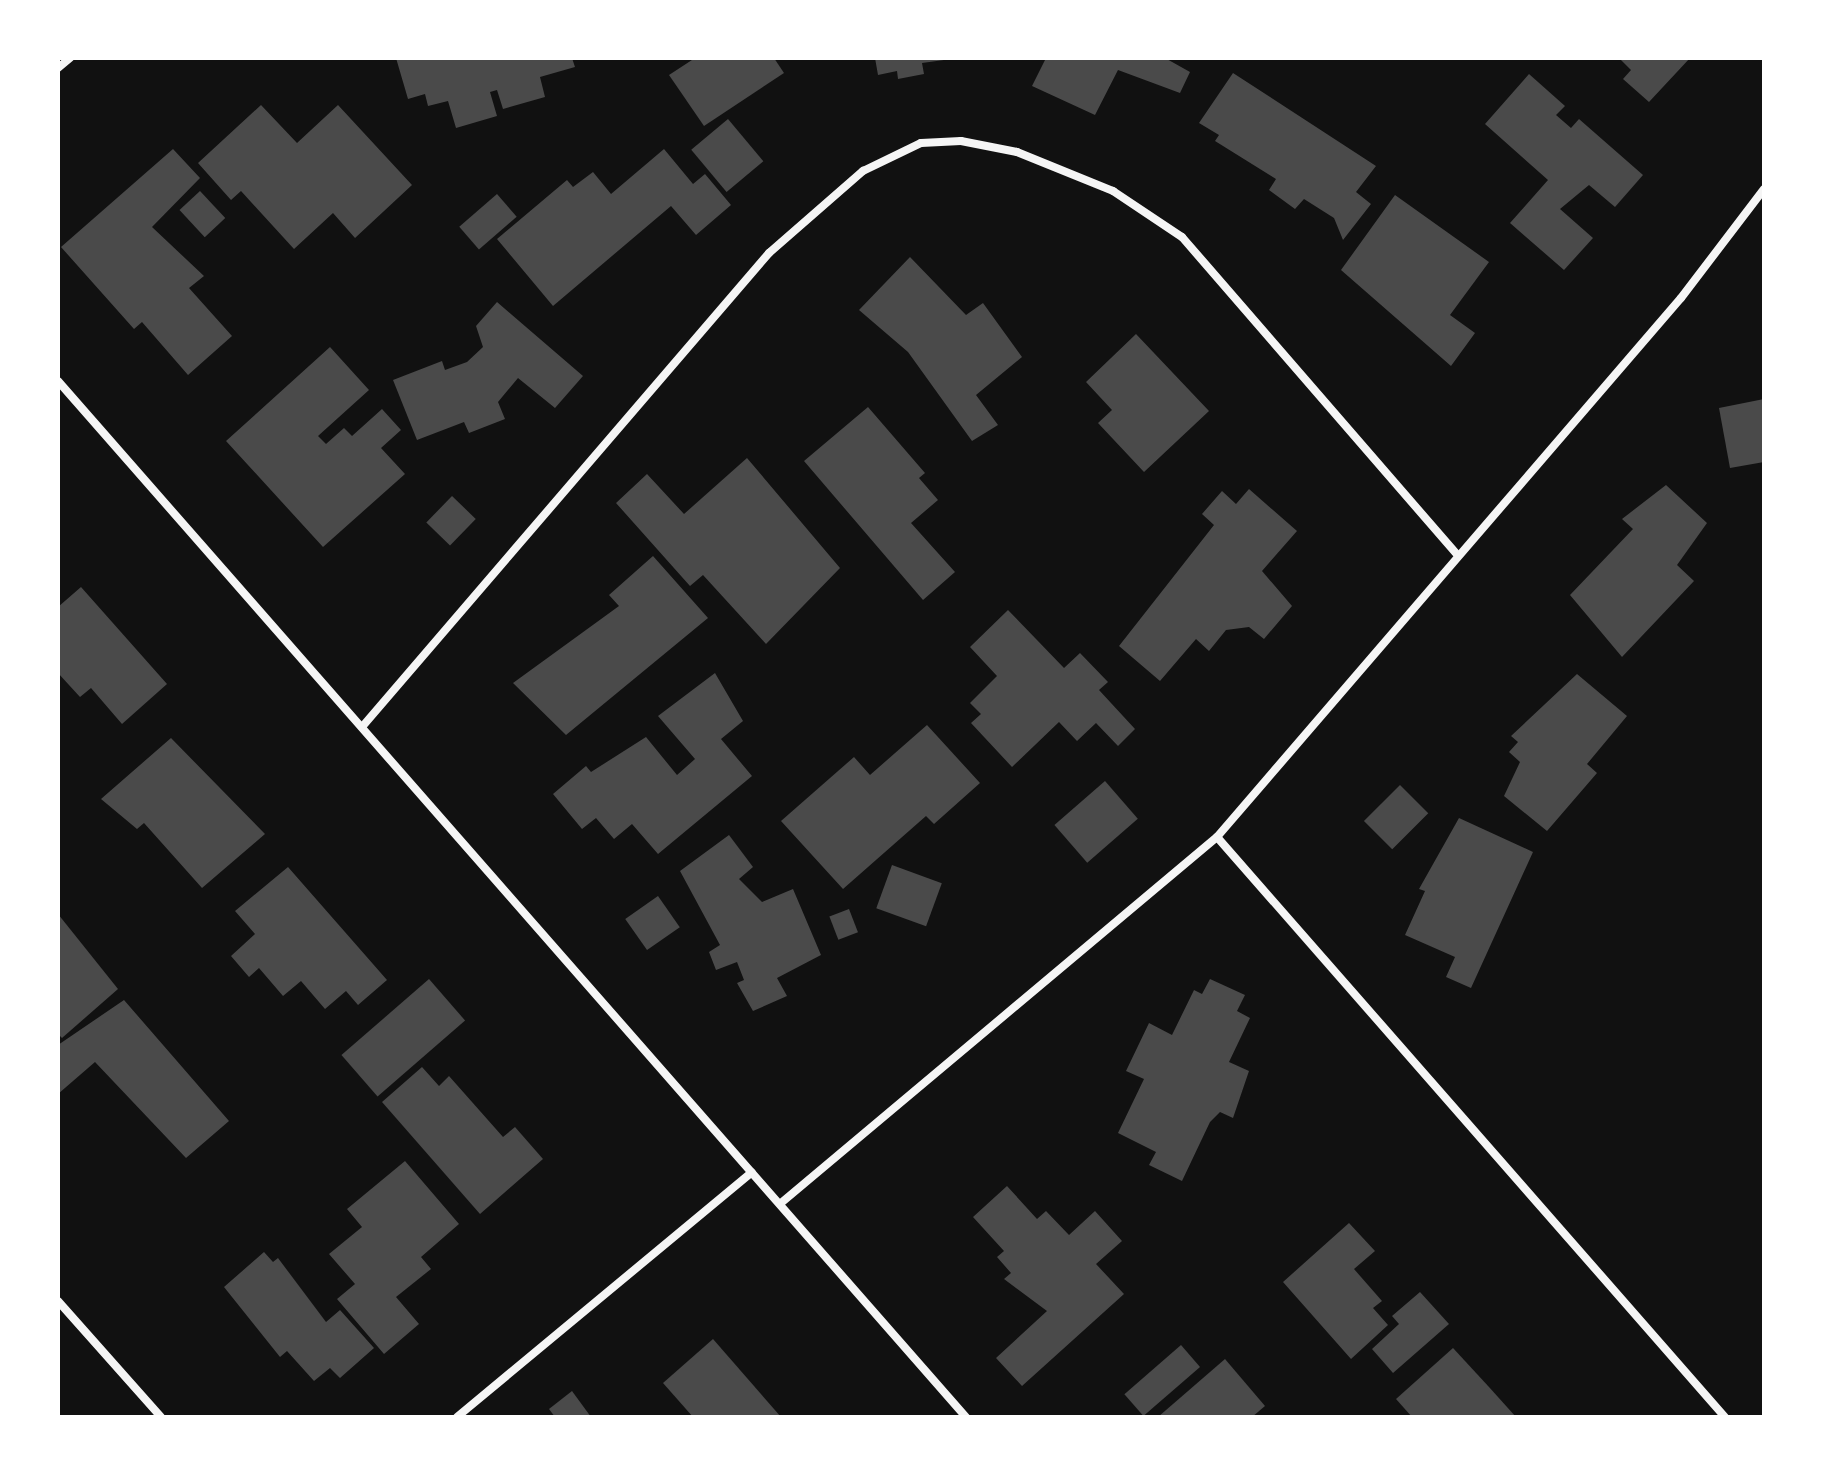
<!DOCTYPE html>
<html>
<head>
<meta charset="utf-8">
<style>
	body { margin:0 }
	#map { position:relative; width:1822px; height:1475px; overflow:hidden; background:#111; font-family:Commissioner,sans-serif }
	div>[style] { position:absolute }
	.building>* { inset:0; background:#4a4a4a; transform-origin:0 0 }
	.minor>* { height:8px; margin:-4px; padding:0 4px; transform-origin:4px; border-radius:4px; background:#f5f5f5 }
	span { translate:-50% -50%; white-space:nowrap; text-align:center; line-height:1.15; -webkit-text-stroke:7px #fff; paint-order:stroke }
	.frame { position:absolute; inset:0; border:60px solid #fff; pointer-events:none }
</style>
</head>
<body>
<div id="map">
	<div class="building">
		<div style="clip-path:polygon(396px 58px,572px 58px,575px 67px,540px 77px,545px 97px,503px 109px,497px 90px,490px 92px,497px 116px,456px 128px,448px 101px,428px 106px,425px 94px,408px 99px)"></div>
		<div style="clip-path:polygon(695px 58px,774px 58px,784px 73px,704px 126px,669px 75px)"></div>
		<div style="clip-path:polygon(875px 58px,944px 58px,944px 60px,922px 63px,924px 74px,898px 79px,897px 71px,878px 75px)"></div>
		<div style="clip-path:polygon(1046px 58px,1165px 58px,1190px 72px,1180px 93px,1118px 70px,1095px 115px,1032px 86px)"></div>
		<div style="clip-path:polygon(1619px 58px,1690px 58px,1649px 102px,1623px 79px,1631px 70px)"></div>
		<div style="clip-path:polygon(1233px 73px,1376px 166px,1356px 192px,1371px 204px,1343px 240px,1334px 218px,1304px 199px,1295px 209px,1269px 190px,1276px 179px,1215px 141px,1219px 135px,1199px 123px)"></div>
		<div style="clip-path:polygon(1529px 74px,1565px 106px,1556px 115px,1571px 128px,1579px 119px,1643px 175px,1615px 207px,1589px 185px,1560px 209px,1593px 238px,1564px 270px,1510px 223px,1548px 180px,1485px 124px)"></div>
		<div style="clip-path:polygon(261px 105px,297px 143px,338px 105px,412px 185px,355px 238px,333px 213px,294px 249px,241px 191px,231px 200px,198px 163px)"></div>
		<div style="left:728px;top:119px;width:55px;height:48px;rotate:50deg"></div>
		<div style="clip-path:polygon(173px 149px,200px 178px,152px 227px,204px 276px,189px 288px,232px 336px,188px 375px,142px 322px,134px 329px,61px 247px)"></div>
		<div style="clip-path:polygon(664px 149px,693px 184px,705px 174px,731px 205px,696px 235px,671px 206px,553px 306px,497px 239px,567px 180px,573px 187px,593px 172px,611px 194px)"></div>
		<div style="left:200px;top:191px;width:37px;height:28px;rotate:47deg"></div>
		<div style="left:497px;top:194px;width:30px;height:50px;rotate:49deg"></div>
		<div style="clip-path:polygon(1395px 195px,1489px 262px,1450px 315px,1475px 333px,1451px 366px,1341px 270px)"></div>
		<div style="clip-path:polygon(910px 257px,966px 315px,983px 303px,1022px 357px,976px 395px,998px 425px,972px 441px,908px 352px,859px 310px)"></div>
		<div style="clip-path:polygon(497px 302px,583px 376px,555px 408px,518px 378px,498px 402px,505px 419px,469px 433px,464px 422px,417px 440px,393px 380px,442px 361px,445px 370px,467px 362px,483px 347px,476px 326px)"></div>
		<div style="clip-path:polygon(1136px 334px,1209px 411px,1144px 472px,1098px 423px,1112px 410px,1086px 382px)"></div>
		<div style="clip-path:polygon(330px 347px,369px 390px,318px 436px,326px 444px,344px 428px,352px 436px,382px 409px,401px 430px,381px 448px,405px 474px,323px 547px,226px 441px)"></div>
		<div style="clip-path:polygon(1764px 399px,1764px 462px,1730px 468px,1719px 408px)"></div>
		<div style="clip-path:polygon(868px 407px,925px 473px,919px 478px,938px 500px,911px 523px,955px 572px,923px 600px,804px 461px)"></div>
		<div style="clip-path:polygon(747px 458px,840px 568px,766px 644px,703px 575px,690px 586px,616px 503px,647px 474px,684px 514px)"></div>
		<div style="clip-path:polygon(1666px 485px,1707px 523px,1677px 565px,1694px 581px,1622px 657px,1570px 595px,1633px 529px,1622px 519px)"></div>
		<div style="clip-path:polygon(1249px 489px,1297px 531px,1262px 571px,1292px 606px,1264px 639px,1249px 627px,1226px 630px,1209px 651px,1196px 639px,1160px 681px,1119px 646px,1214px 525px,1202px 514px,1222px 491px,1236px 504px)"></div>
		<div style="left:452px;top:496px;width:33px;height:37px;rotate:44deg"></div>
		<div style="clip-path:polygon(653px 556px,708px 618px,566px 735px,513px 683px,619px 606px,609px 595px)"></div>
		<div style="clip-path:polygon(81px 587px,167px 684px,122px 724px,91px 688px,80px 697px,58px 673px,58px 607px)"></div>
		<div style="clip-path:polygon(1008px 610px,1064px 668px,1080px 653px,1108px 682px,1099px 690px,1135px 729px,1118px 746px,1096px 723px,1077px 741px,1059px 722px,1012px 767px,971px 723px,981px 714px,970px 703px,997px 676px,970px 647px)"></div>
		<div style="clip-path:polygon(715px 673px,743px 721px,721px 739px,752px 776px,658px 854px,632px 824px,614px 839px,596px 818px,582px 829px,553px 794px,586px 766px,591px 772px,646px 737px,677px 775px,695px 759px,658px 716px)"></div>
		<div style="clip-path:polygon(1577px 674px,1627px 716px,1587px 764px,1597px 773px,1547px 831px,1504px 796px,1520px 762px,1509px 752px,1518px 742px,1511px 736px)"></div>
		<div style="clip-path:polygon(927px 725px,980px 783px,934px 824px,926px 816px,843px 889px,781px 821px,854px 757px,870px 775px)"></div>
		<div style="clip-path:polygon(171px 738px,265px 834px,202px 888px,144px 823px,137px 829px,101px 799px)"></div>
		<div style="left:1105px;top:781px;width:50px;height:67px;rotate:49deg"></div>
		<div style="left:1400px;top:785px;width:40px;height:51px;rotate:45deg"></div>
		<div style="clip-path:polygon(1459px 818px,1533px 852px,1471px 988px,1446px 977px,1455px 957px,1405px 935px,1425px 891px,1419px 889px)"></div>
		<div style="clip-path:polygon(729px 835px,753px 867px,739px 879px,762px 902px,793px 889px,821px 955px,777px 978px,787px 996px,753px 1011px,737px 983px,744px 980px,737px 962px,716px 970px,709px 952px,720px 945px,680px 871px)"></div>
		<div style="left:892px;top:865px;width:53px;height:46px;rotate:20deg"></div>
		<div style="clip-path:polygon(288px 867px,387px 980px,358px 1005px,346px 991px,325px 1009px,301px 981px,283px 996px,259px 968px,249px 977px,231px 956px,255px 934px,235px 911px)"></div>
		<div style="left:658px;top:896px;width:38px;height:40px;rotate:55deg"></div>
		<div style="left:849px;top:909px;width:25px;height:21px;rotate:69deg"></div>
		<div style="clip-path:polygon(58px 914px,118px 989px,62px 1038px,58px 1034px)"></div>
		<div style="left:429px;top:979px;width:55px;height:116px;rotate:49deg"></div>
		<div style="clip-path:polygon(1210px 979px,1245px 995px,1237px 1011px,1250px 1018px,1229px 1062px,1249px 1071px,1233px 1118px,1220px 1112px,1210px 1122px,1182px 1181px,1149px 1165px,1156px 1152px,1118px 1133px,1144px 1079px,1126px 1071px,1149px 1023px,1172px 1035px,1194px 990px,1202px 994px)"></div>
		<div style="clip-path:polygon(124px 1000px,229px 1121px,186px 1158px,95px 1062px,58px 1094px,58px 1045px)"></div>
		<div style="clip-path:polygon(422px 1067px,439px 1086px,449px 1076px,503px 1137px,515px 1127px,543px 1159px,480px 1214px,382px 1102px)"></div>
		<div style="clip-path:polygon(405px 1161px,459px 1224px,421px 1257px,431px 1269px,396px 1297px,419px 1324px,384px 1354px,337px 1299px,355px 1284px,329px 1254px,362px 1227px,347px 1209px)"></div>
		<div style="clip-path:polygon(1007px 1186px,1037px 1219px,1046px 1211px,1069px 1235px,1095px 1211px,1122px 1241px,1096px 1264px,1124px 1294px,1022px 1386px,996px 1358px,1047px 1311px,1004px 1279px,1011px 1273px,997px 1257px,1004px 1251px,973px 1217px)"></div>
		<div style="clip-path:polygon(1349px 1223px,1375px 1251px,1354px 1269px,1382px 1301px,1373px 1308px,1388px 1325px,1351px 1359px,1283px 1282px)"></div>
		<div style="clip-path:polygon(264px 1252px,273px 1262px,278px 1258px,326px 1322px,340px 1310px,374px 1348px,340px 1378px,330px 1368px,314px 1381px,287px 1351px,280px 1357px,224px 1287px)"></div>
		<div style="clip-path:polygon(1420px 1292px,1449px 1324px,1393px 1373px,1372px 1349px,1399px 1324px,1392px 1316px)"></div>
		<div style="clip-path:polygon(713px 1339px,781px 1417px,693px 1417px,663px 1383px)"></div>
		<div style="left:1181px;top:1345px;width:29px;height:75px;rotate:49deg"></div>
		<div style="clip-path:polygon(1453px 1348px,1489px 1387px,1516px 1417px,1412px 1417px,1396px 1399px)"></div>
		<div style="clip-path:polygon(1225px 1359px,1265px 1406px,1252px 1417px,1158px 1417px)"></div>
		<div style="clip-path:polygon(572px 1391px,591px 1417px,555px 1417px,549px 1409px)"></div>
	</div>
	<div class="minor">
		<div style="left:58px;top:68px;width:16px;rotate:-40deg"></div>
		<div style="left:58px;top:381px;width:1378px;rotate:48.77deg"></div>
		<div style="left:362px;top:727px;width:625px;rotate:-49.35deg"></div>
		<div style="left:769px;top:253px;width:125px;rotate:-41.1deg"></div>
		<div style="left:863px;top:171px;width:64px;rotate:-25.8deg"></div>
		<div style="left:921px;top:143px;width:40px;rotate:-2.9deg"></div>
		<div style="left:961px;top:141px;width:57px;rotate:11.1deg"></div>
		<div style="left:1017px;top:152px;width:104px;rotate:22.1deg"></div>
		<div style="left:1113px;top:191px;width:83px;rotate:33.7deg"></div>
		<div style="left:1182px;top:237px;width:418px;rotate:49.1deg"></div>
		<div style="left:1217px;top:837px;width:771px;rotate:48.79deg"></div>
		<div style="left:781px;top:1203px;width:569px;rotate:-40.01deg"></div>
		<div style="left:1217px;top:837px;width:711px;rotate:-49.28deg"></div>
		<div style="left:1681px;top:298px;width:137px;rotate:-52.7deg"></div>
		<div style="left:58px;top:1301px;width:155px;rotate:48.4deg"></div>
		<div style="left:457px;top:1417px;width:383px;rotate:-39.7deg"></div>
	</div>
	<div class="frame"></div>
</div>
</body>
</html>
